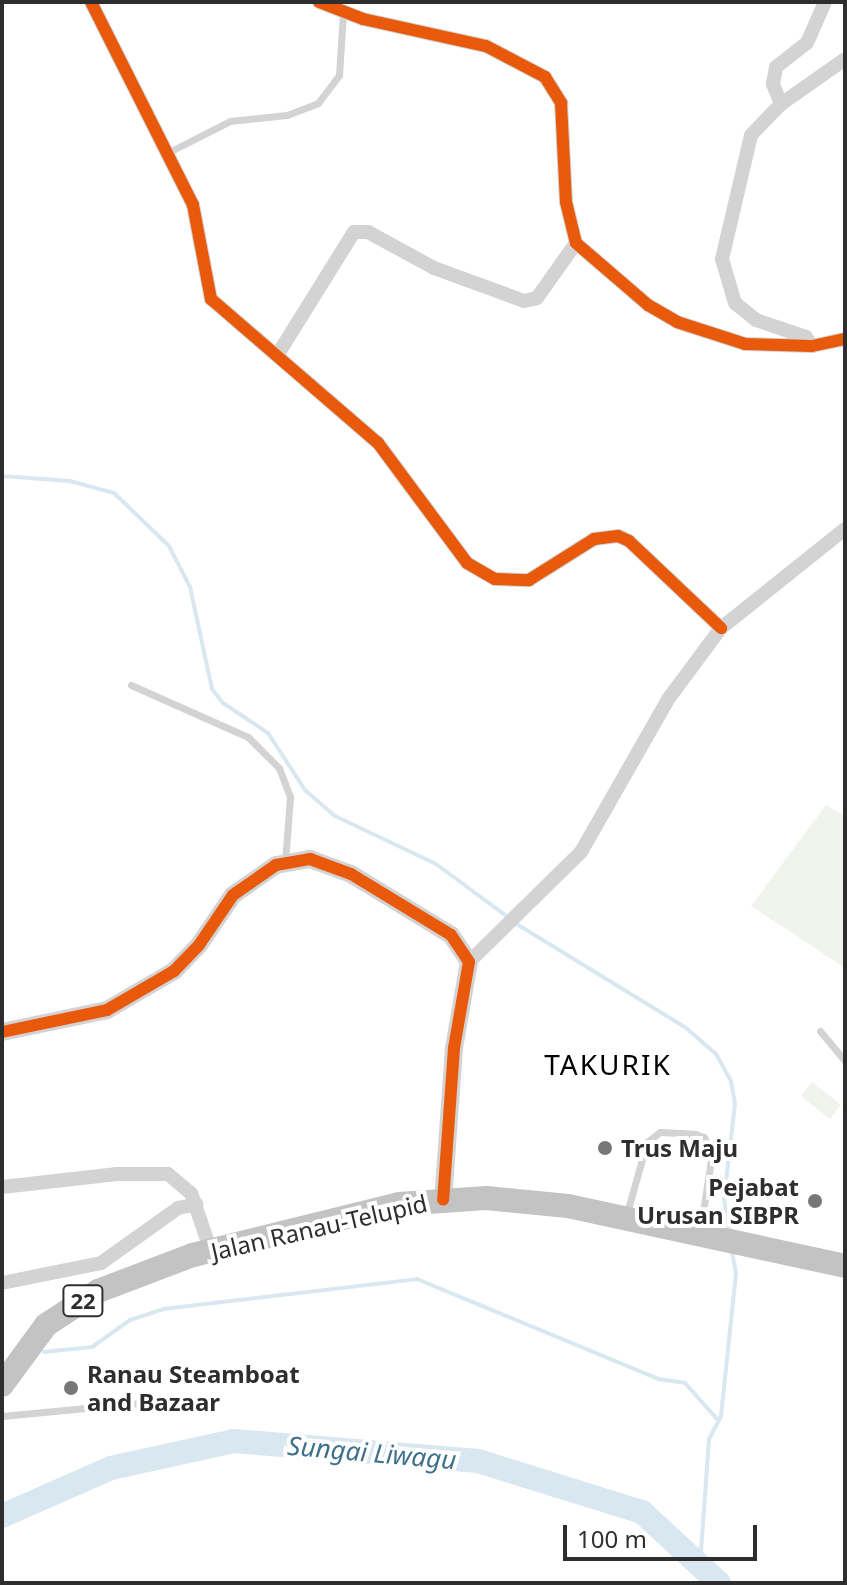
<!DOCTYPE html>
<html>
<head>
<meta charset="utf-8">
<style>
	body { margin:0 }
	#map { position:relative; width:847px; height:1585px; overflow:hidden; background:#fff; font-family:"Noto Sans",sans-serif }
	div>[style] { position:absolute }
	.green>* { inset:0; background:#f1f4ec; transform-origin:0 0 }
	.stream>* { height:4px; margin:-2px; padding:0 2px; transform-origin:2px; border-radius:2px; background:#d9e8f0 }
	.river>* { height:24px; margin:-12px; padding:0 12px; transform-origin:12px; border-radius:12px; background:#d9e8f0 }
	.service>* { height:7px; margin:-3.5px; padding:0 3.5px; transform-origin:3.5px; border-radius:3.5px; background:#d3d3d3 }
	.minor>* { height:14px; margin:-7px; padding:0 7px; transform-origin:7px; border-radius:7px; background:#d3d3d3 }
	.tertiary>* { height:18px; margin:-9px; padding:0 9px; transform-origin:9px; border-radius:9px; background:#d3d3d3 }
	.trunk>* { height:24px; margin:-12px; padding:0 12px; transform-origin:12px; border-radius:12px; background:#c3c3c3 }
	.cycleway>* { height:12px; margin:-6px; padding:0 6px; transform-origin:6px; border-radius:6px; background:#e8590c }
	.dots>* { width:22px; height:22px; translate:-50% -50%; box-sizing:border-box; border:4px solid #fff; border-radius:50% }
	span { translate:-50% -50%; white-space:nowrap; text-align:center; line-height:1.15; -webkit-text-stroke:8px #fff; paint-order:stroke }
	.shield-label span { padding:2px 6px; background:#fff; border:2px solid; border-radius:6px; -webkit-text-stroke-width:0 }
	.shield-label { font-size:22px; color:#2e2e2e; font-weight:700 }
	.poi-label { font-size:24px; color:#2e2e2e; font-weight:700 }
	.left { translate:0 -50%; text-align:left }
	.right { translate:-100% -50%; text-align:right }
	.street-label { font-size:24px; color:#2e2e2e }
	.water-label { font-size:26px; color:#3f718d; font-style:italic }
	.quarter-label { font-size:28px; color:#000; letter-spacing:2px }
	.frame { position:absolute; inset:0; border:4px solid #2e2e2e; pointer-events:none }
	.scale { position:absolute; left:563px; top:1525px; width:194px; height:36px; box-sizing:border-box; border:4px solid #2e2e2e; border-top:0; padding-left:10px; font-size:24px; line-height:28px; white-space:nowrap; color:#2e2e2e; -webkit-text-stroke:6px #fff; paint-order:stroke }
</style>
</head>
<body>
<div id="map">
	<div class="green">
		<div style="clip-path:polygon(826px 805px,845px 816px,845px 968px,751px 906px)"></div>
		<div style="left:812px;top:1082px;width:37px;height:18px;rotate:38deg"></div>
	</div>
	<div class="stream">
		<div style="left:2px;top:476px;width:68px;rotate:4.2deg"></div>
		<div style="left:70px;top:481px;width:46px;rotate:15.3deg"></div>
		<div style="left:114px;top:493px;width:76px;rotate:43.9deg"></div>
		<div style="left:169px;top:546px;width:46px;rotate:62.9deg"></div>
		<div style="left:190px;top:587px;width:104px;rotate:77.8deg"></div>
		<div style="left:212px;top:689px;width:18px;rotate:52deg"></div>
		<div style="left:223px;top:703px;width:54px;rotate:33.7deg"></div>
		<div style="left:268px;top:733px;width:68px;rotate:57deg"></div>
		<div style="left:305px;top:790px;width:40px;rotate:41deg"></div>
		<div style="left:335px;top:816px;width:112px;rotate:25.4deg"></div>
		<div style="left:436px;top:864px;width:89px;rotate:36.4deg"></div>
		<div style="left:515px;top:923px;width:199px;rotate:31.5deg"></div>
		<div style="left:685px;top:1027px;width:41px;rotate:41.1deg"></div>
		<div style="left:716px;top:1054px;width:31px;rotate:61deg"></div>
		<div style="left:731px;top:1081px;width:23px;rotate:80deg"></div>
		<div style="left:735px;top:1104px;width:96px;rotate:96.6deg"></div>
		<div style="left:724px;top:1199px;width:32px;rotate:81deg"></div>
		<div style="left:44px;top:1352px;width:48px;rotate:-5.9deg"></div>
		<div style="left:92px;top:1347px;width:47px;rotate:-35.4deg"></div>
		<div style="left:130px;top:1320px;width:35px;rotate:-18deg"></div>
		<div style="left:163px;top:1309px;width:256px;rotate:-6.7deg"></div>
		<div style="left:417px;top:1279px;width:261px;rotate:22.5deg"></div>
		<div style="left:658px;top:1379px;width:27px;rotate:8deg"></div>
		<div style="left:685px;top:1383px;width:50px;rotate:48.3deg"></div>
		<div style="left:700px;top:1565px;width:126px;rotate:-85.9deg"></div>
		<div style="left:709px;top:1439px;width:26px;rotate:-62deg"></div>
		<div style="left:721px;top:1416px;width:143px;rotate:-84deg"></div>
		<div style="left:736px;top:1274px;width:23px;rotate:-100deg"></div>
	</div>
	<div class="river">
		<div style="left:2px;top:1516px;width:119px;rotate:-23.8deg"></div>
		<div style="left:111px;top:1468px;width:126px;rotate:-12.4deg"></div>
		<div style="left:234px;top:1441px;width:245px;rotate:4.7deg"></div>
		<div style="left:478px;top:1461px;width:172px;rotate:17.3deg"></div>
		<div style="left:642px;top:1512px;width:105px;rotate:42.7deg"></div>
	</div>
	<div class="service">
		<div style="left:167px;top:153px;width:71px;rotate:-26.9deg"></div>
		<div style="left:230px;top:121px;width:57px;rotate:-6deg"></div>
		<div style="left:287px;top:115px;width:33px;rotate:-21deg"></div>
		<div style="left:318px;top:103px;width:35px;rotate:-53deg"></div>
		<div style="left:339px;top:75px;width:62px;rotate:-86.3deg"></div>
		<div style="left:131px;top:685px;width:128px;rotate:24deg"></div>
		<div style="left:248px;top:737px;width:44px;rotate:45deg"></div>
		<div style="left:279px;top:768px;width:31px;rotate:69deg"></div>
		<div style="left:290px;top:797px;width:65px;rotate:94.4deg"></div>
		<div style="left:820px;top:1031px;width:39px;rotate:50deg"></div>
		<div style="left:626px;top:1216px;width:77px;rotate:-74.2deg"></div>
		<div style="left:647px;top:1142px;width:16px;rotate:-38deg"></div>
		<div style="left:660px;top:1132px;width:35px;rotate:3deg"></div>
		<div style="left:695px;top:1134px;width:9px;rotate:18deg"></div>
		<div style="left:704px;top:1137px;width:18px;rotate:63deg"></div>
		<div style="left:712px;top:1153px;width:79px;rotate:98.7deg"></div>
		<div style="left:2px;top:1416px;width:169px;rotate:-5.4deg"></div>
	</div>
	<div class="minor">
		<div style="left:91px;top:2px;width:227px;rotate:63.3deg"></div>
		<div style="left:193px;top:205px;width:96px;rotate:79.2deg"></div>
		<div style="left:211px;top:299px;width:221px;rotate:40.8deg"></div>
		<div style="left:378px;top:443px;width:149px;rotate:53.4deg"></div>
		<div style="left:467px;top:563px;width:32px;rotate:30deg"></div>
		<div style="left:495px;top:579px;width:34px;rotate:2deg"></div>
		<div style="left:529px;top:580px;width:77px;rotate:-32.2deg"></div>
		<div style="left:594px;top:539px;width:24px;rotate:-7deg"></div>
		<div style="left:618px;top:536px;width:12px;rotate:24deg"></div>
		<div style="left:629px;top:541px;width:127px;rotate:43.4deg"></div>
		<div style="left:319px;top:2px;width:47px;rotate:21.1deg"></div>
		<div style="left:363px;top:19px;width:126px;rotate:12.4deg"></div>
		<div style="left:486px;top:46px;width:67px;rotate:27.7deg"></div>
		<div style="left:545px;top:77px;width:31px;rotate:58deg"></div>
		<div style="left:561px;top:103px;width:99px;rotate:87.1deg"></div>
		<div style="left:566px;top:202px;width:42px;rotate:76.3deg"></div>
		<div style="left:576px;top:243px;width:95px;rotate:40.7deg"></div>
		<div style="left:648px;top:305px;width:34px;rotate:30deg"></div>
		<div style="left:677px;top:322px;width:71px;rotate:17.9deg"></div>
		<div style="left:745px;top:344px;width:67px;rotate:1.7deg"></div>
		<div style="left:812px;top:346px;width:34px;rotate:-12deg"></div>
		<div style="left:781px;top:104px;width:78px;rotate:-35.1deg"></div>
		<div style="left:812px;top:346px;width:11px;rotate:-124deg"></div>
		<div style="left:806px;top:337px;width:53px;rotate:-161.2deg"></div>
		<div style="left:756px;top:320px;width:27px;rotate:-141deg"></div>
		<div style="left:735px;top:303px;width:46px;rotate:-106.5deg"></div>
		<div style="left:722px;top:259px;width:127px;rotate:-76.8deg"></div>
		<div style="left:751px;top:135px;width:43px;rotate:-45.9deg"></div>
		<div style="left:781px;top:104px;width:22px;rotate:-112deg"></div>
		<div style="left:773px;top:84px;width:17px;rotate:-80deg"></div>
		<div style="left:776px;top:67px;width:39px;rotate:-38deg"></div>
		<div style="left:807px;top:43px;width:45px;rotate:-66.3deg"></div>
		<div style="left:278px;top:354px;width:144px;rotate:-58.1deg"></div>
		<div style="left:354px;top:232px;width:14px"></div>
		<div style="left:368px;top:232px;width:75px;rotate:28.6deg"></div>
		<div style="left:434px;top:268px;width:96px;rotate:20.1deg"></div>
		<div style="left:524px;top:301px;width:13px;rotate:-13deg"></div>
		<div style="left:537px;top:298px;width:67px;rotate:-54.7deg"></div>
		<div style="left:469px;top:962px;width:157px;rotate:-44.5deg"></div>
		<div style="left:581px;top:852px;width:177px;rotate:-60.3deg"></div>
		<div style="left:669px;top:698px;width:87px;rotate:-53.4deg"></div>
		<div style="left:721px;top:628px;width:159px;rotate:-38.6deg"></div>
		<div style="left:2px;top:1187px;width:116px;rotate:-6.4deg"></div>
		<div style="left:117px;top:1174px;width:51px"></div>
		<div style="left:168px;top:1174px;width:30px;rotate:40deg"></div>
		<div style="left:191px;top:1193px;width:61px;rotate:71deg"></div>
		<div style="left:2px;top:1283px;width:101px;rotate:-11.4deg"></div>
		<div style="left:101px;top:1263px;width:95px;rotate:-35.5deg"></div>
		<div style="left:178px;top:1208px;width:19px;rotate:-12deg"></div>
	</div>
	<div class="tertiary">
		<div style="left:2px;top:1032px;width:107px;rotate:-11.8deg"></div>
		<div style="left:107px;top:1010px;width:78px;rotate:-30.2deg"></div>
		<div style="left:174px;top:971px;width:36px;rotate:-46deg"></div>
		<div style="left:199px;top:945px;width:60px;rotate:-55.8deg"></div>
		<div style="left:233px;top:895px;width:52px;rotate:-34.9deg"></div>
		<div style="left:276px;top:865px;width:35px;rotate:-10deg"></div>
		<div style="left:310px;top:859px;width:44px;rotate:20.1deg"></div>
		<div style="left:351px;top:874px;width:117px;rotate:31.4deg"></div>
		<div style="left:451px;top:935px;width:32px;rotate:56deg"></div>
		<div style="left:469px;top:962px;width:87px;rotate:99.9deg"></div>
		<div style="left:454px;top:1048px;width:152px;rotate:94.1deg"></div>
	</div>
	<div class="trunk">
		<div style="left:2px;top:1385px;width:74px;rotate:-53.7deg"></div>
		<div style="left:46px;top:1325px;width:62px;rotate:-33.2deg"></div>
		<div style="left:98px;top:1291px;width:102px;rotate:-20.8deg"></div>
		<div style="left:193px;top:1255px;width:212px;rotate:-13.9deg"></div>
		<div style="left:399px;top:1204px;width:87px;rotate:-3.9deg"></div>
		<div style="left:486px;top:1198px;width:82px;rotate:5.6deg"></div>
		<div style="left:568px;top:1206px;width:283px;rotate:12.2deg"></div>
	</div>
	<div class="cycleway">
		<div style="left:91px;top:2px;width:227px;rotate:63.3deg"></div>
		<div style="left:193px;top:205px;width:96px;rotate:79.2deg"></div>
		<div style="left:211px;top:299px;width:221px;rotate:40.8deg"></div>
		<div style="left:378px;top:443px;width:149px;rotate:53.4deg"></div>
		<div style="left:467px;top:563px;width:32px;rotate:30deg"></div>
		<div style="left:495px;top:579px;width:34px;rotate:2deg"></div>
		<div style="left:529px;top:580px;width:77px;rotate:-32.2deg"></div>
		<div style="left:594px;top:539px;width:24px;rotate:-7deg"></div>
		<div style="left:618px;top:536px;width:12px;rotate:24deg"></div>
		<div style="left:629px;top:541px;width:127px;rotate:43.4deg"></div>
		<div style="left:319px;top:2px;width:47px;rotate:21.1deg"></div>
		<div style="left:363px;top:19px;width:126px;rotate:12.4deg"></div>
		<div style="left:486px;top:46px;width:67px;rotate:27.7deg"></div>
		<div style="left:545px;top:77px;width:31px;rotate:58deg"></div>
		<div style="left:561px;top:103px;width:99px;rotate:87.1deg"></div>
		<div style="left:566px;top:202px;width:42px;rotate:76.3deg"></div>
		<div style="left:576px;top:243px;width:95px;rotate:40.7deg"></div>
		<div style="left:648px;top:305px;width:34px;rotate:30deg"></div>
		<div style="left:677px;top:322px;width:71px;rotate:17.9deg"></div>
		<div style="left:745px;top:344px;width:67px;rotate:1.7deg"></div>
		<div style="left:812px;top:346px;width:34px;rotate:-12deg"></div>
		<div style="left:2px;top:1032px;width:107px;rotate:-11.8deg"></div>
		<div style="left:107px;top:1010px;width:78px;rotate:-30.2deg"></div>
		<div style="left:174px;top:971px;width:36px;rotate:-46deg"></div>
		<div style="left:199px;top:945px;width:60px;rotate:-55.8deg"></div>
		<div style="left:233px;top:895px;width:52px;rotate:-34.9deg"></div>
		<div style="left:276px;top:865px;width:35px;rotate:-10deg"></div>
		<div style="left:310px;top:859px;width:44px;rotate:20.1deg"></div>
		<div style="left:351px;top:874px;width:117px;rotate:31.4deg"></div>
		<div style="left:451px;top:935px;width:32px;rotate:56deg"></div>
		<div style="left:469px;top:962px;width:87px;rotate:99.9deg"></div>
		<div style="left:454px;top:1048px;width:152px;rotate:94.1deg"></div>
	</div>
	<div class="dots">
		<div style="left:605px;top:1148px;background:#777"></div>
		<div style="left:815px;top:1201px;background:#777"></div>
		<div style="left:71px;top:1388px;background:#777"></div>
	</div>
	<div class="shield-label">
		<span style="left:83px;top:1301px">22</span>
	</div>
	<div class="poi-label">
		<span class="left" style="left:621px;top:1148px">Trus Maju</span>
		<span class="right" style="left:799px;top:1201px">Pejabat<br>Urusan SIBPR</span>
		<span class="left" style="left:87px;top:1388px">Ranau Steamboat<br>and Bazaar</span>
	</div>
	<div class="street-label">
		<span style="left:319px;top:1227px;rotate:-13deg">Jalan Ranau-Telupid</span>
	</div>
	<div class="water-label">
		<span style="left:372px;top:1453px;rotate:5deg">Sungai Liwagu</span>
	</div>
	<div class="quarter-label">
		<span style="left:608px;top:1064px">TAKURIK</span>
	</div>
	<div class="frame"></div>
	<div class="scale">100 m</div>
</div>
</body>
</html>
